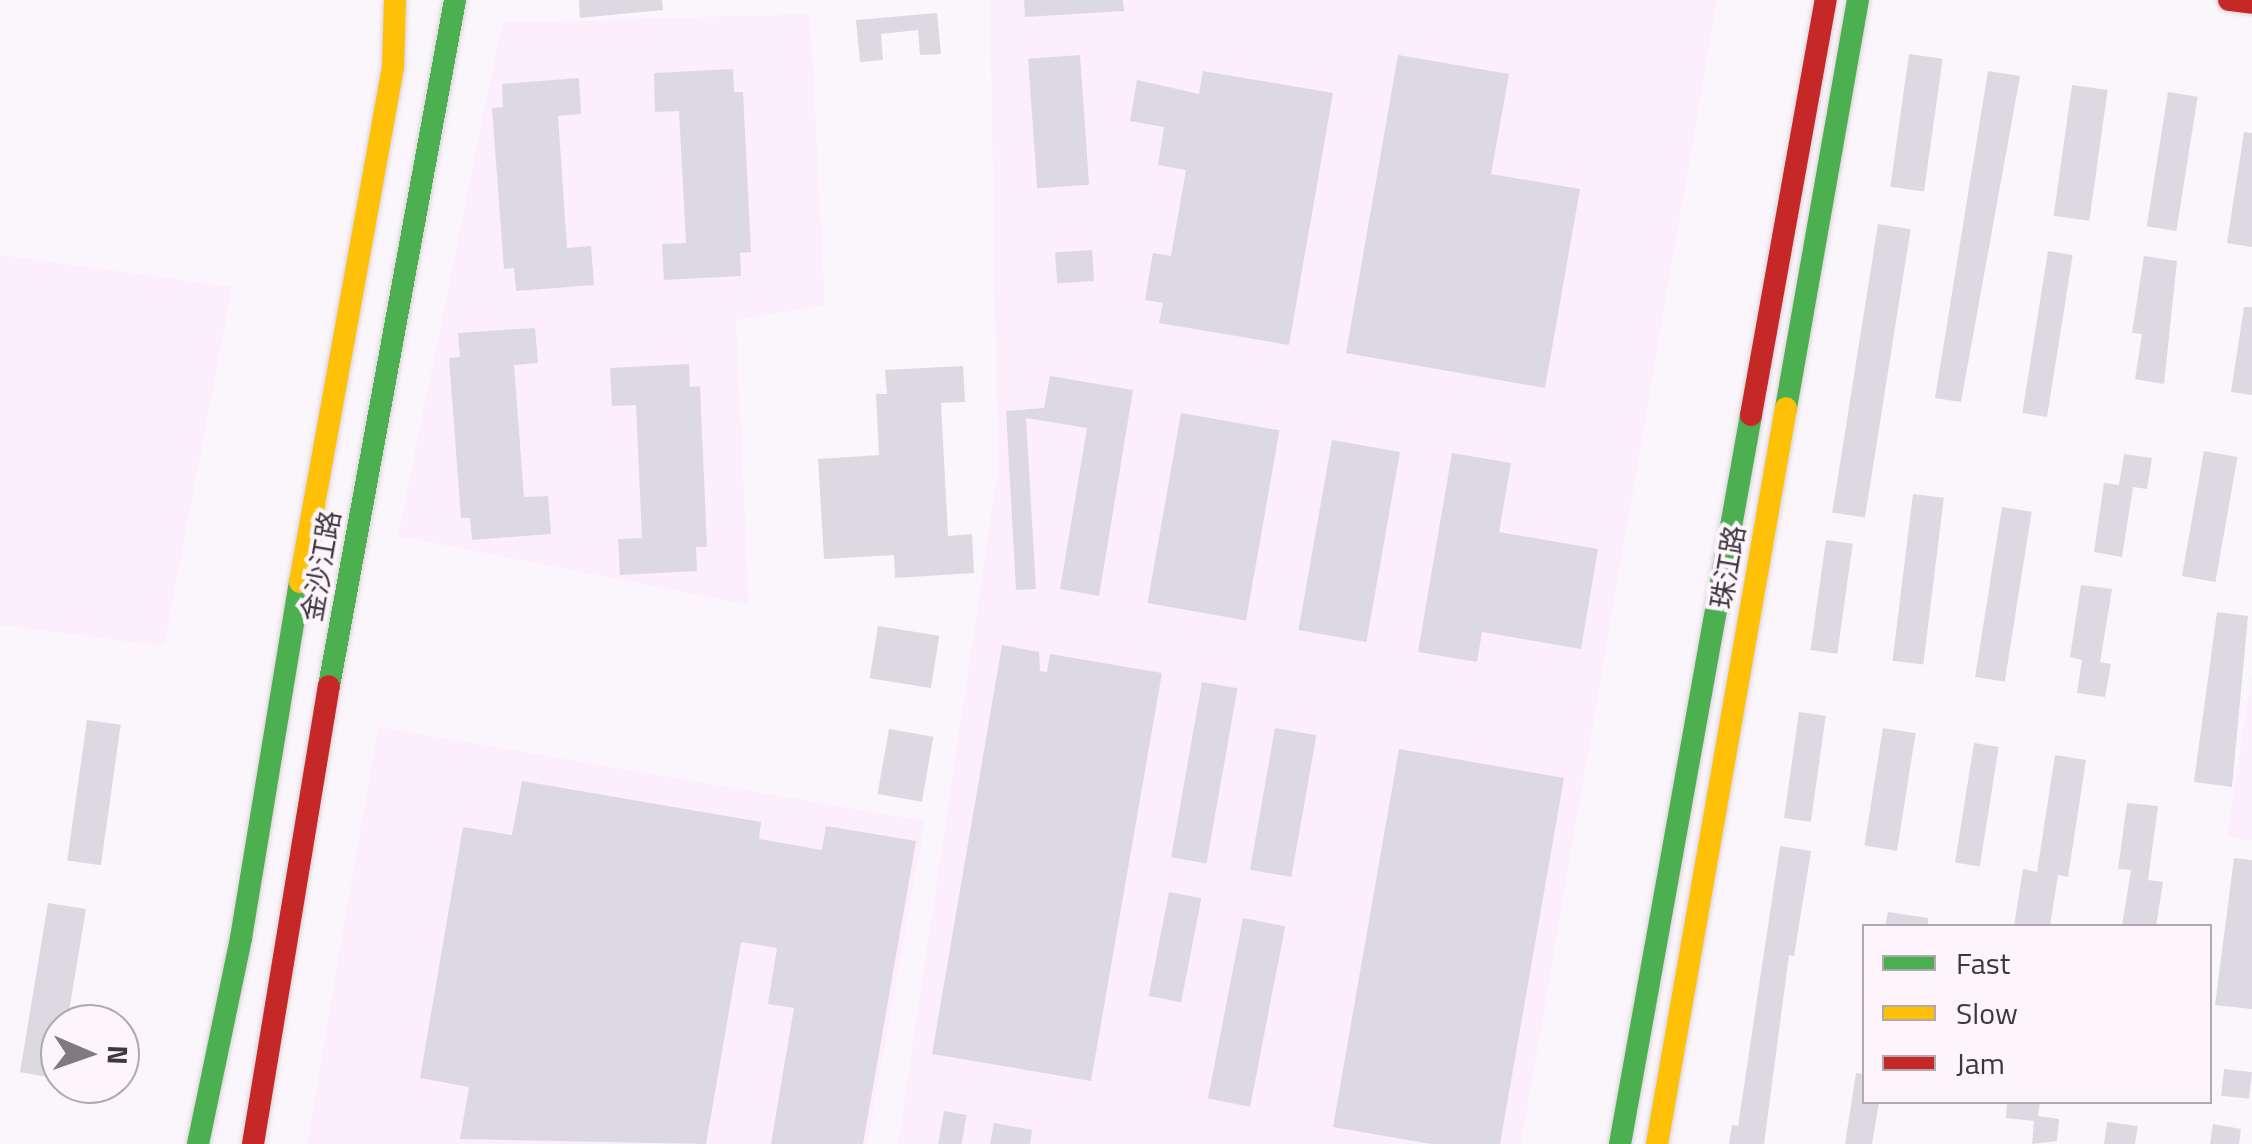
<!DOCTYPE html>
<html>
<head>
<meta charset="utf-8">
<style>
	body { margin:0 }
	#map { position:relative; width:2252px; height:1144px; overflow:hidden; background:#fbf6fb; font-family:"Titillium Web","Noto Sans SC",sans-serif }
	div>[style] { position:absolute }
	.built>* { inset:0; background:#fceefb }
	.building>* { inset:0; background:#ddd9e1; transform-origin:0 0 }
	.roads { filter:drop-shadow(0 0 2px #d8d2d7) drop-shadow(0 0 2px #d8d2d7) }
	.fast>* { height:22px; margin:-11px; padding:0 11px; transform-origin:11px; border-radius:11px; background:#4caf50 }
	.slow>* { height:22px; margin:-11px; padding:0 11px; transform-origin:11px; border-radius:11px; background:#ffc107 }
	.jam>* { height:22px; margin:-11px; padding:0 11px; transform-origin:11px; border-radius:11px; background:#c62828 }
	span { translate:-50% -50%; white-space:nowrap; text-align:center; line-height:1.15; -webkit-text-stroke:8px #fdf4fc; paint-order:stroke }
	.street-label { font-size:28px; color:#3f373f }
	.legend { position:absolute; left:1862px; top:924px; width:350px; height:180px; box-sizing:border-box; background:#fdf4fc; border:2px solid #b1a8b0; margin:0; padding:12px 18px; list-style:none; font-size:30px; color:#3f373f }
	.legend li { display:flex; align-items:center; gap:20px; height:50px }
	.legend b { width:50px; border:2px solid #b1a8b0 }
	.north { position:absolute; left:40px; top:1004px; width:100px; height:100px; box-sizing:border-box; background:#fdf4fc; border:2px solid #b1a8b0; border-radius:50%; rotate:92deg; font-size:28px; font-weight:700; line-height:40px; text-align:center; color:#3f373f }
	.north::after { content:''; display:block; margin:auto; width:35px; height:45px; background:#817a81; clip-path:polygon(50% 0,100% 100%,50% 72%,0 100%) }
</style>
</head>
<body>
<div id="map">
	<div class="built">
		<div style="clip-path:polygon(990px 0,1717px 0,1521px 1144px,898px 1144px,998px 470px)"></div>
		<div style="clip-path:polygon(810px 14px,825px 305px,736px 320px,749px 605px,398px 536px,502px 23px)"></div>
		<div style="clip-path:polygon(0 255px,232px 287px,164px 646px,0 625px)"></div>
		<div style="clip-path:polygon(2252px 675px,2252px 841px,2227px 837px)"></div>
		<div style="clip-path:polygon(378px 727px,925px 821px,867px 1144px,307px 1144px)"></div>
	</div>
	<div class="building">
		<div style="clip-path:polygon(579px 0,662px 0,663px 10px,580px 18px)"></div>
		<div style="clip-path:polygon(1024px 0,1123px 0,1124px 11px,1025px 17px)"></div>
		<div style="clip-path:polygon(937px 13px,941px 54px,920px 55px,918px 30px,881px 34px,883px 60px,860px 62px,856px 20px)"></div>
		<div style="left:1909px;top:54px;width:34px;height:134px;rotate:8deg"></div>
		<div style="left:1080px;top:55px;width:130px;height:52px;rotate:86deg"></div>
		<div style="clip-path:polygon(1398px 55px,1509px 74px,1491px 174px,1580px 189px,1545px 388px,1346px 353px)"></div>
		<div style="clip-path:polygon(733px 69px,734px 92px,743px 92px,751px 252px,740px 253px,741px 276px,664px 280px,662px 244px,686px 243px,679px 111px,655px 112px,654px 73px)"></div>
		<div style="clip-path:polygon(1203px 71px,1333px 93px,1289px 345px,1159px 323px,1163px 303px,1145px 300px,1153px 253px,1171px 256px,1186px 170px,1158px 165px,1164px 127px,1130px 121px,1137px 80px,1199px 94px)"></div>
		<div style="clip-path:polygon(1988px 71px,2020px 76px,1961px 402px,1935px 398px)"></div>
		<div style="clip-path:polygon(579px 78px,581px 114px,558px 116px,567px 248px,591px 246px,594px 285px,516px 291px,514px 268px,504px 269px,492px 108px,503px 107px,502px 84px)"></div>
		<div style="left:2072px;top:85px;width:36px;height:132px;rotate:8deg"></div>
		<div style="left:2168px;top:92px;width:30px;height:136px;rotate:9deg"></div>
		<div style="clip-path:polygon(2244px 132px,2252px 133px,2252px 247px,2227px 243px)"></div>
		<div style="left:1878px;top:224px;width:33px;height:292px;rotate:9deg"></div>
		<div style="left:1092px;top:250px;width:31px;height:37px;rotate:86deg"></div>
		<div style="left:2048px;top:251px;width:25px;height:164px;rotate:9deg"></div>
		<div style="clip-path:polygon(2144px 256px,2177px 261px,2164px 384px,2135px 379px,2142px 334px,2132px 333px)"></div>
		<div style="clip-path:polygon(2244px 307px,2252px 307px,2252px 395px,2231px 392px)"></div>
		<div style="clip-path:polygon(535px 328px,538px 363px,514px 365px,524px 497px,548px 496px,551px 534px,472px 540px,470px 518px,461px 518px,449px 358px,460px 357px,458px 333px)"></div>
		<div style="clip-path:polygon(689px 364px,690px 387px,700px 386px,707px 547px,696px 547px,697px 571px,620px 575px,618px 539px,642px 538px,636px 405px,612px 406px,610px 368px)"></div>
		<div style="clip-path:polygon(963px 366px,965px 402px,941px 403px,948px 536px,972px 534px,974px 573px,895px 578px,894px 555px,824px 559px,818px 459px,879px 455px,876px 394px,887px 394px,885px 370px)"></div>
		<div style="clip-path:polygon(1050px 376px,1133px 390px,1099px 596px,1060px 589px,1087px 428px,1026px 418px,1036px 589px,1016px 590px,1006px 411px,1044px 408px)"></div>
		<div style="left:1181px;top:413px;width:100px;height:193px;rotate:10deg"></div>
		<div style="left:1332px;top:440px;width:69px;height:193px;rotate:10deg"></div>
		<div style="left:2204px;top:451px;width:34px;height:127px;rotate:10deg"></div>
		<div style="clip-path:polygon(1452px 453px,1511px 463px,1499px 532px,1598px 549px,1581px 649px,1482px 632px,1477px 662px,1418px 652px)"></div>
		<div style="clip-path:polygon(2124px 454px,2152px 458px,2147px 489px,2133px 487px,2122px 557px,2094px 552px,2104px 483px,2119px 485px)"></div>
		<div style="left:1913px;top:494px;width:31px;height:168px;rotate:7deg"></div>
		<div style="left:2002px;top:507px;width:30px;height:172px;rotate:9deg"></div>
		<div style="left:1826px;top:540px;width:27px;height:111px;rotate:8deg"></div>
		<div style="clip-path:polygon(2081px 585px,2112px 589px,2100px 662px,2111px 664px,2105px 697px,2077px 693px,2082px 660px,2070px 657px)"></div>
		<div style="clip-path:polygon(2217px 612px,2248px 616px,2232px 787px,2194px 782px)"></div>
		<div style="left:878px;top:626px;width:62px;height:53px;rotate:9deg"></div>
		<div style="clip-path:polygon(1002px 645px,1039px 652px,1040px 671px,1047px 672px,1050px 654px,1162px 673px,1091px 1081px,932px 1054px)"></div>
		<div style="left:1202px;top:682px;width:36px;height:178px;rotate:10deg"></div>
		<div style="left:1799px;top:712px;width:27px;height:107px;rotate:8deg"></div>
		<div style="left:87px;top:720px;width:34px;height:142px;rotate:8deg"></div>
		<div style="left:1275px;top:728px;width:42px;height:144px;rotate:10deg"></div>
		<div style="left:1883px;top:728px;width:33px;height:119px;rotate:9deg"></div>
		<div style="left:889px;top:729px;width:45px;height:66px;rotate:10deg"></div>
		<div style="left:1974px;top:743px;width:25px;height:121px;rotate:9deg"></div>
		<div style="clip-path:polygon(1399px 749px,1564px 778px,1500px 1144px,1431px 1144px,1333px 1127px)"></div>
		<div style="clip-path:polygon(2055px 755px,2086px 760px,2068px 877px,2058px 875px,2050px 926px,2014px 926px,2023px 869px,2037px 872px)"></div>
		<div style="clip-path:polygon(522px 781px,761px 822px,759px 839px,822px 850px,826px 826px,916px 841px,863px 1144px,771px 1144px,794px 1008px,768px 1004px,777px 948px,741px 942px,706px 1144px,460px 1139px,469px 1087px,420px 1078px,463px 827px,512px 835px)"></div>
		<div style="clip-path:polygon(2127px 803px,2158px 806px,2148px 880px,2163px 882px,2156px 926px,2122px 926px,2131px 870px,2118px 869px)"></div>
		<div style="clip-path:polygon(1780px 846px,1811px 851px,1794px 956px,1789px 955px,1764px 1144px,1729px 1144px,1732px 1125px,1738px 1126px)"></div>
		<div style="clip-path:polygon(2234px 858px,2252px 860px,2252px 1009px,2215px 1005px)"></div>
		<div style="left:1169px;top:892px;width:33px;height:106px;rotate:11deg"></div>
		<div style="clip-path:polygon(48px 903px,86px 909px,67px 1024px,60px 1024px,58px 1079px,20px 1072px)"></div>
		<div style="clip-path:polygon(1888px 912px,1928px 918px,1928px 926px,1885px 926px)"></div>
		<div style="left:1243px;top:918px;width:43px;height:184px;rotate:11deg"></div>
		<div style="left:2224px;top:1069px;width:28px;height:27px;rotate:6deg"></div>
		<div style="clip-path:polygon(1856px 1073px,1864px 1074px,1864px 1102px,1879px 1102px,1872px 1144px,1845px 1144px)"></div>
		<div style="clip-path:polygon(2007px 1102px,2040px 1102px,2038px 1116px,2059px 1119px,2057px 1141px,2032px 1144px,2034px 1121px,2006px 1118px)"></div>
		<div style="left:944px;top:1111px;width:23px;height:34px;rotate:10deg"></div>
		<div style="clip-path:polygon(2107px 1122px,2138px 1126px,2135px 1144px,2104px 1144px)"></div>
		<div style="clip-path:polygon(994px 1123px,1032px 1130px,1030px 1144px,990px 1144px)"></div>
		<div style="clip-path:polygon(2213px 1124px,2241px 1129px,2239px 1144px,2210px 1144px)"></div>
	</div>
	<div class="roads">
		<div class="fast">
			<div style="left:1786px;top:408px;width:414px;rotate:-80deg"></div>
			<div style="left:329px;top:686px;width:697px;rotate:-79.59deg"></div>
			<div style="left:198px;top:1144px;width:210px;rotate:-78.2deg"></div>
			<div style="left:241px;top:938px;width:361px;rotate:-80.6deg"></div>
			<div style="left:1620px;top:1144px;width:741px;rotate:-79.81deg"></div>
		</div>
		<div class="slow">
			<div style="left:300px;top:582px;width:523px;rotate:-79.76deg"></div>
			<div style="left:393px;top:67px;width:67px;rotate:-88.3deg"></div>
			<div style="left:1657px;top:1144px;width:747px;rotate:-80.06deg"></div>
		</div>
		<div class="jam">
			<div style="left:2229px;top:0;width:23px;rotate:7deg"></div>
			<div style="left:1751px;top:415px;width:422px;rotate:-79.8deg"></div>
			<div style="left:253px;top:1144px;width:464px;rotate:-80.6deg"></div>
		</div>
	</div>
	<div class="street-label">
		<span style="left:321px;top:566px;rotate:-80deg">金沙江路</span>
		<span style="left:1728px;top:567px;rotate:-80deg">珠江路</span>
	</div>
	<ul class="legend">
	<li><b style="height:12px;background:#4caf50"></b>Fast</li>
	<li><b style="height:12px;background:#ffc107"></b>Slow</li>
	<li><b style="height:12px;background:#c62828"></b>Jam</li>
	</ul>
	<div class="north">N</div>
</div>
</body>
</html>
